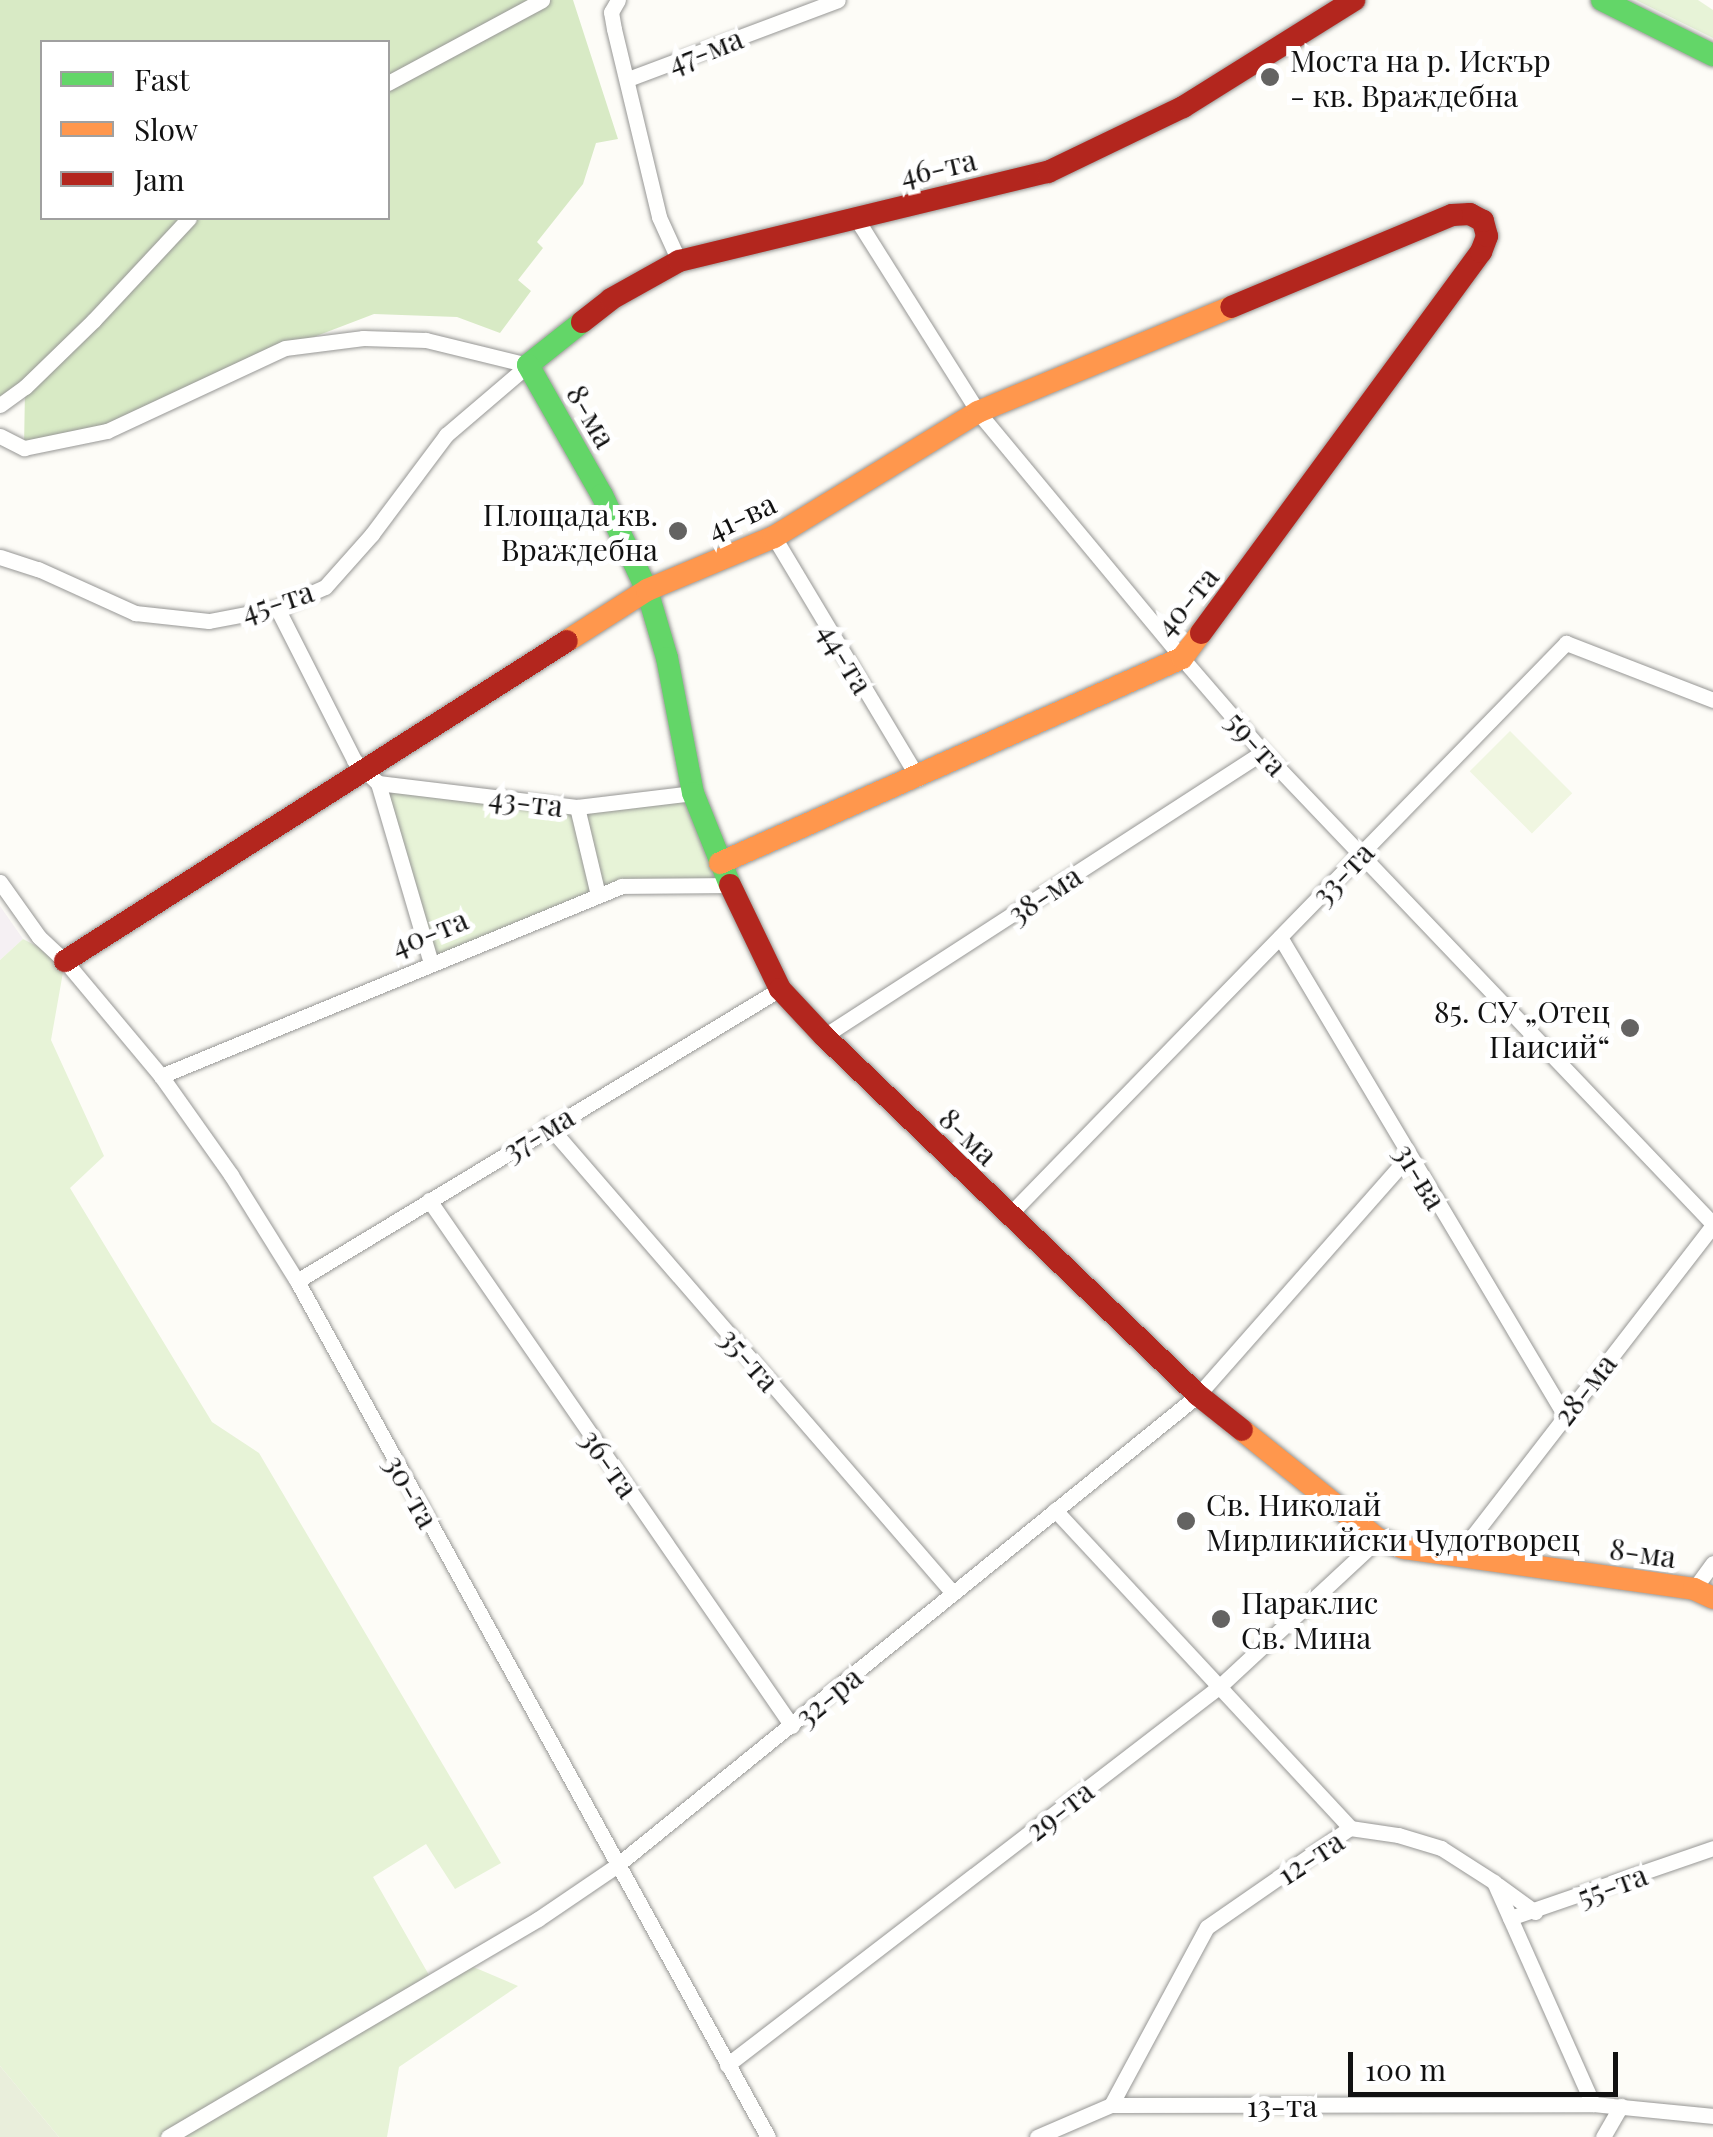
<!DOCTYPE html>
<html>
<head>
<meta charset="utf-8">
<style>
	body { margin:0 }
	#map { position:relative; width:1713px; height:2137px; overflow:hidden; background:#fdfcf7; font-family:"Playfair Display",serif }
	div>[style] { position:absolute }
	.industrial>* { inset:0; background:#f5f0f3 }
	.green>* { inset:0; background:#e7f3d7 }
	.forest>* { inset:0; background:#d8eac5 }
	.cemetery>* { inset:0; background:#e9eedb }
	.pitch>* { inset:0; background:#f0f6e1; transform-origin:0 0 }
	.roads { filter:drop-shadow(0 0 2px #979795) drop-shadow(0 0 2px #979795) }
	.street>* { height:15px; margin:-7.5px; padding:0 7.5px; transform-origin:7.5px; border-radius:7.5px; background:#fffffe }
	.fast>* { height:22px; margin:-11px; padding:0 11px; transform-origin:11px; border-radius:11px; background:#63d668 }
	.slow>* { height:22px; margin:-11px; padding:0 11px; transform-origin:11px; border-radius:11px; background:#ff974d }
	.jam>* { height:22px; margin:-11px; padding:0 11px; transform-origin:11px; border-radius:11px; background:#b3261e }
	.dots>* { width:28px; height:28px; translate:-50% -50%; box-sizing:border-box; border:5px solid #fff; border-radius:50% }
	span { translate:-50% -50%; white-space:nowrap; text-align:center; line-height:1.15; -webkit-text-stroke:10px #fff; paint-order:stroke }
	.street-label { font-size:30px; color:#111 }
	.poi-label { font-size:30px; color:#111 }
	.left { translate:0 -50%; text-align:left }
	.right { translate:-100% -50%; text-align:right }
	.legend { position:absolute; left:40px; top:40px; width:350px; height:180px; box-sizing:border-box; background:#fff; border:2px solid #a0a0a0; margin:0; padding:12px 18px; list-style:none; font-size:30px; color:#111 }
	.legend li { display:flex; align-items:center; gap:20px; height:50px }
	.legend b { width:50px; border:2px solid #a0a0a0 }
	.scale { position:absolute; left:1348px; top:2052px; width:270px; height:45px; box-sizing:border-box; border:5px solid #111; border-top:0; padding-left:12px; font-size:30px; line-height:35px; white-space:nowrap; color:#111; -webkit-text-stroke:8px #fff; paint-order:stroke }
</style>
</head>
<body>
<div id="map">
	<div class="industrial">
		<div style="clip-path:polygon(0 906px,23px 939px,0 960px)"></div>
	</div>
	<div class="green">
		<div style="clip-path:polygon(1636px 0,1698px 0,1713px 10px,1713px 38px)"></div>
		<div style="clip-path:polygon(378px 783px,577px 807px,693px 793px,729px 885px,621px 886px,431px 963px)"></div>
		<div style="clip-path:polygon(23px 939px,65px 961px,51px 1040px,104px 1156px,70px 1188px,212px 1422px,259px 1453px,501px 1863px,455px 1889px,426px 1844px,373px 1877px,433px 1982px,464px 1963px,518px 1986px,399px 2067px,387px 2137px,59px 2137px,0 2066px,0 960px)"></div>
	</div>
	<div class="forest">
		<div style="clip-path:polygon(evenodd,0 0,573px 0,618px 139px,596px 143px,583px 184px,537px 242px,543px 248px,518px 280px,531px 291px,500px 333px,457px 317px,374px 314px,285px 348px,107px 431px,24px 448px,25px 389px,0 405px,0 0,42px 42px,388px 42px,388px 218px,42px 218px,42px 42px)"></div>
	</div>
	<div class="cemetery">
		<div style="clip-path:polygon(0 2066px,59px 2137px,0 2137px)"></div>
	</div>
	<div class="pitch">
		<div style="left:1510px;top:731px;width:88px;height:57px;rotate:45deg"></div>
	</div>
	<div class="roads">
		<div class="street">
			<div style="left:618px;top:0;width:14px;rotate:120deg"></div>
			<div style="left:611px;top:12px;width:17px;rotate:80deg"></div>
			<div style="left:614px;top:29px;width:193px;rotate:76.5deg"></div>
			<div style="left:659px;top:217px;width:48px;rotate:65.6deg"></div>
			<div style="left:628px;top:79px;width:224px;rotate:-20.6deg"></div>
			<div style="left:388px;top:83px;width:175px;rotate:-28.3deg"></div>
			<div style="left:856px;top:218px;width:229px;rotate:57.8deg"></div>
			<div style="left:978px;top:412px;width:320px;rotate:50.3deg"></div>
			<div style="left:1182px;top:658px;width:124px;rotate:49.2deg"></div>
			<div style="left:1263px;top:752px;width:652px;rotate:46.37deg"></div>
			<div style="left:0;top:405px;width:31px;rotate:-36deg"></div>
			<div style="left:25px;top:387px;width:96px;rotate:-44.2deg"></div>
			<div style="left:94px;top:320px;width:139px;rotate:-47deg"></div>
			<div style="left:0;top:436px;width:27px;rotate:27deg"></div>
			<div style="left:24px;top:448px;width:85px;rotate:-11.6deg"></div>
			<div style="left:107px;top:431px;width:196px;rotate:-25deg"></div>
			<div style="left:285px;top:348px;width:79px;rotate:-7.3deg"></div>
			<div style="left:363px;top:338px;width:63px;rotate:1.8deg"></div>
			<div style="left:426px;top:340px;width:105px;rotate:13.8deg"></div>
			<div style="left:774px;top:537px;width:281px;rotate:59.1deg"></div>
			<div style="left:0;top:557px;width:40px;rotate:18deg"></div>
			<div style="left:38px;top:569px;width:107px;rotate:24.4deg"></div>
			<div style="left:135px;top:613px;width:74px;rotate:6.2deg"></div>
			<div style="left:209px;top:621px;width:69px;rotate:-10.8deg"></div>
			<div style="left:277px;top:608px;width:52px;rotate:-23.6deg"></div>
			<div style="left:325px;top:587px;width:71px;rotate:-48.4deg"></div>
			<div style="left:372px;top:534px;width:124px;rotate:-53.2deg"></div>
			<div style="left:446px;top:435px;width:108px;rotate:-40.5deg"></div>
			<div style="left:277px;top:608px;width:170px;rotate:63.1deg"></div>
			<div style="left:354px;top:760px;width:33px;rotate:44deg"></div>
			<div style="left:378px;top:783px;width:200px;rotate:6.9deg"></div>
			<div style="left:577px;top:807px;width:117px;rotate:-6.9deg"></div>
			<div style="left:378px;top:783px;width:188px;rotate:73.6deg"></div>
			<div style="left:577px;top:807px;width:90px;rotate:76.6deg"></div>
			<div style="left:0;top:882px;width:67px;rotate:54.7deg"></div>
			<div style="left:39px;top:937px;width:35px;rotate:43deg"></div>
			<div style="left:65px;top:961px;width:150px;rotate:50.1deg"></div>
			<div style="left:161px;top:1076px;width:121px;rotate:54.7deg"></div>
			<div style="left:231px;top:1175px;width:125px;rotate:58.1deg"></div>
			<div style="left:297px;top:1281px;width:977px;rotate:61.18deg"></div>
			<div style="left:1280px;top:937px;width:555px;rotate:59.23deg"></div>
			<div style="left:824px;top:1036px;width:523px;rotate:-32.9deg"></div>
			<div style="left:161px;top:1076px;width:498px;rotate:-22.4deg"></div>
			<div style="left:621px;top:886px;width:108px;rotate:-0.5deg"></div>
			<div style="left:548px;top:1125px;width:619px;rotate:49.13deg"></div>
			<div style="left:429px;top:1200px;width:639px;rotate:55.39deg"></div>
			<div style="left:1008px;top:1216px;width:800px;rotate:-45.76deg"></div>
			<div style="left:1566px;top:643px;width:158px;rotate:21.2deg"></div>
			<div style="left:297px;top:1281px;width:564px;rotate:-31.16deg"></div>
			<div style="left:1055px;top:1510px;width:434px;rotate:47.1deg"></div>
			<div style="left:1458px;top:1555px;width:417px;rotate:-52.3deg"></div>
			<div style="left:1694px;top:1589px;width:32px;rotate:-54deg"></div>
			<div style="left:1498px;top:1885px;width:46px;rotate:36.1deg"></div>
			<div style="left:1510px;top:1918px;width:215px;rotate:-19deg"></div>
			<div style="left:727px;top:2065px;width:622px;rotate:-37.55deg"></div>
			<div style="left:1220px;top:1686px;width:216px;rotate:-42.9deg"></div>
			<div style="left:1111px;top:2105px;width:202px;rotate:-61.7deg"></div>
			<div style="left:1207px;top:1927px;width:174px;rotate:-34.7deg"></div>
			<div style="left:1350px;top:1828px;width:49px;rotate:8.3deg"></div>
			<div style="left:1398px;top:1835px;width:45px;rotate:16.8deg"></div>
			<div style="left:1441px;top:1848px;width:63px;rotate:32.7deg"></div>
			<div style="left:1494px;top:1882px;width:243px;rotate:66deg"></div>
			<div style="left:168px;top:2137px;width:429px;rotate:-30.5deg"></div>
			<div style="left:538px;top:1919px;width:94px;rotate:-34.2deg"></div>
			<div style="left:616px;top:1866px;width:749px;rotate:-38.98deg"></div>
			<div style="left:1198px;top:1395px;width:319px;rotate:-48.6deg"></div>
			<div style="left:1037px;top:2137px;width:81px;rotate:-23.4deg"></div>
			<div style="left:1111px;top:2105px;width:482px;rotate:-0.1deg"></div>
			<div style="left:1593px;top:2104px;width:121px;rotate:5.7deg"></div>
			<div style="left:1603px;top:2137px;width:36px;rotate:-60deg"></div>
		</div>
		<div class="fast">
			<div style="left:1602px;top:0;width:124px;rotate:26.4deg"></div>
			<div style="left:582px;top:322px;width:69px;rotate:141.5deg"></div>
			<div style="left:528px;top:365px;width:150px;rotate:60.4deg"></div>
			<div style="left:602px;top:495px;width:105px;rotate:64.7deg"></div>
			<div style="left:647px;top:590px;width:71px;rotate:73.6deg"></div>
			<div style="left:667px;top:658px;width:137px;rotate:79.1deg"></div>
			<div style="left:693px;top:793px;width:99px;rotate:68.1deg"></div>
		</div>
		<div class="slow">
			<div style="left:567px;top:641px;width:95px;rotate:-32.5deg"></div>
			<div style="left:647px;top:590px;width:138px;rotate:-22.7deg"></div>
			<div style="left:774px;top:537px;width:239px;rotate:-31.5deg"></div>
			<div style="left:978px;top:412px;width:274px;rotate:-22.5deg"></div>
			<div style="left:720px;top:863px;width:505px;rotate:-23.93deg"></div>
			<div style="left:1182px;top:658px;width:31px;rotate:-53deg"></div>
			<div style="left:1242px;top:1430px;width:174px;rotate:38.7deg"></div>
			<div style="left:1378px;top:1539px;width:28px;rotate:19deg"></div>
			<div style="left:1404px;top:1548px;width:293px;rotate:8deg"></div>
			<div style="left:1694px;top:1589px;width:21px;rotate:25deg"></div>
		</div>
		<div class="jam">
			<div style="left:582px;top:322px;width:37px;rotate:-38deg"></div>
			<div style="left:611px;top:299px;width:78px;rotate:-29.2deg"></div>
			<div style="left:679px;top:261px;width:380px;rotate:-13.6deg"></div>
			<div style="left:1048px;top:172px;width:150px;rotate:-25.7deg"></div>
			<div style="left:1183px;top:107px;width:202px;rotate:-32deg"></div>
			<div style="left:1201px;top:633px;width:473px;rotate:-53.7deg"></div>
			<div style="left:1481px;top:252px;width:17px;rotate:-69deg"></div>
			<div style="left:1487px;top:236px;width:16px;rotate:-105deg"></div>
			<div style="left:1483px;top:221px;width:15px;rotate:-152deg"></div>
			<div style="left:1470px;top:214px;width:18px;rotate:177deg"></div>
			<div style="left:1452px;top:215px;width:239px;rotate:157.4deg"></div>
			<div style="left:730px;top:885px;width:115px;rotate:64.3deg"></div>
			<div style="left:780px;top:989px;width:64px;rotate:46.9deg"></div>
			<div style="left:824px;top:1036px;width:518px;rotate:43.83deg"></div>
			<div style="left:1198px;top:1395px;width:56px;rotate:38.5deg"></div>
			<div style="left:65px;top:961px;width:595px;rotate:-32.52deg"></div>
		</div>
	</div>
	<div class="dots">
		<div style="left:1270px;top:77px;background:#646362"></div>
		<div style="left:678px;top:531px;background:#646362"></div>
		<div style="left:1630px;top:1028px;background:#646362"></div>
		<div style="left:1186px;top:1521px;background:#646362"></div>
		<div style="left:1221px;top:1619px;background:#646362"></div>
	</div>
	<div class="street-label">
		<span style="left:705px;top:50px;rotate:-21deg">47-ма</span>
		<span style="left:938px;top:167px;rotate:-13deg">46-та</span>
		<span style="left:592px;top:416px;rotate:60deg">8-ма</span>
		<span style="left:741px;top:516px;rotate:-25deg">41-ва</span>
		<span style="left:277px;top:601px;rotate:-18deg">45-та</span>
		<span style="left:1186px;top:601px;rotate:-50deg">40-та</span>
		<span style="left:846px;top:658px;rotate:59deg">44-та</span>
		<span style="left:1257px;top:743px;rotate:48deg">59-та</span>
		<span style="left:526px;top:801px;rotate:7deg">43-та</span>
		<span style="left:1342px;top:873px;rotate:-46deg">33-та</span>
		<span style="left:1044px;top:894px;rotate:-33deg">38-ма</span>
		<span style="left:429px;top:932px;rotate:-22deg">40-та</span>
		<span style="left:538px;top:1133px;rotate:-31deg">37-ма</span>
		<span style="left:969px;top:1136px;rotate:44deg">8-ма</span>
		<span style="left:1421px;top:1176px;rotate:59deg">31-ва</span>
		<span style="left:750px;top:1359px;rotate:49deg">35-та</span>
		<span style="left:1584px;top:1389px;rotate:-52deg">28-ма</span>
		<span style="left:610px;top:1463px;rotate:55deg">36-та</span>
		<span style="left:412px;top:1491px;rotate:61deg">30-та</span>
		<span style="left:1643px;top:1552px;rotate:8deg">8-ма</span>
		<span style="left:828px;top:1696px;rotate:-39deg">32-ра</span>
		<span style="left:1059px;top:1810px;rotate:-38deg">29-та</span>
		<span style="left:1310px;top:1857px;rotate:-33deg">12-та</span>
		<span style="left:1612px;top:1885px;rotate:-20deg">55-та</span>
		<span style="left:1282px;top:2105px">13-та</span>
	</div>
	<div class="poi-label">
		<span class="left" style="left:1290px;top:77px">Моста на р. Искър<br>- кв. Враждебна</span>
		<span class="right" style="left:658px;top:531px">Площада кв.<br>Враждебна</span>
		<span class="right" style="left:1610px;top:1028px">85. СУ „Отец<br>Паисий“</span>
		<span class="left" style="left:1206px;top:1521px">Св. Николай<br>Мирликийски Чудотворец</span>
		<span class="left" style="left:1241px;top:1619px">Параклис<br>Св. Мина</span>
	</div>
	<ul class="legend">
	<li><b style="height:12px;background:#63d668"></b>Fast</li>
	<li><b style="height:12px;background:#ff974d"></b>Slow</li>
	<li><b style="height:12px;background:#b3261e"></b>Jam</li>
	</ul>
	<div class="scale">100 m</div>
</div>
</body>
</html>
